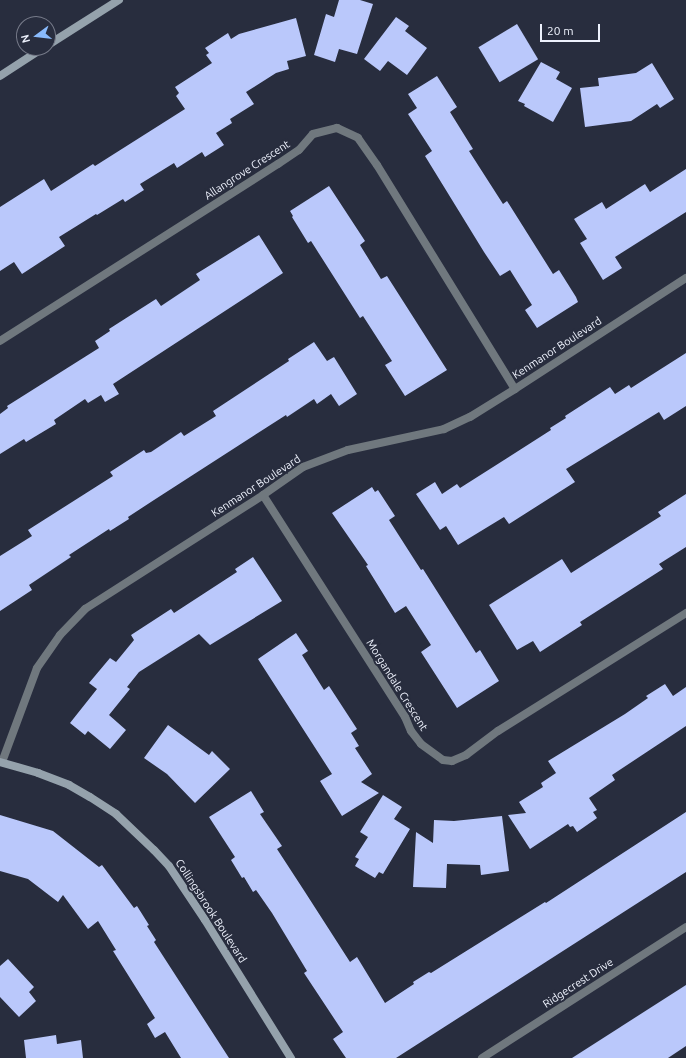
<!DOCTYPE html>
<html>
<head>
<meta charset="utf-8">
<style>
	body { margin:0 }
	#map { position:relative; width:686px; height:1058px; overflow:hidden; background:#282d3e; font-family:Ubuntu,sans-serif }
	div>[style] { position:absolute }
	.building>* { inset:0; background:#bac8fb; transform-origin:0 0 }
	.street>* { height:8px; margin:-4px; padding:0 4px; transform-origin:4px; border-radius:4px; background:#70787e }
	.secondary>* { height:8px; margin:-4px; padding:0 4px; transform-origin:4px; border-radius:4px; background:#95a2ac }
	span { translate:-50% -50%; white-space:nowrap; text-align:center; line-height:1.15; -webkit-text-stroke:4px #282d3e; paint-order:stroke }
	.street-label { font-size:11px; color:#edf1fc }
	.north { position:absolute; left:16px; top:16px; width:40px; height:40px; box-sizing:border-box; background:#282d3e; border:1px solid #777b8a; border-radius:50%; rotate:255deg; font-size:11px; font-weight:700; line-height:16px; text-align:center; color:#edf1fc }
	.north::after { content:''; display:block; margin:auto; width:14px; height:18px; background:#89bafc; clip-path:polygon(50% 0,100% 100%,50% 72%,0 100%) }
	.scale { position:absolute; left:540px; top:24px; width:60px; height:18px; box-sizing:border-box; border:2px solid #edf1fc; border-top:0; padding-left:5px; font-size:12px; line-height:14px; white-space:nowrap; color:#edf1fc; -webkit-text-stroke:3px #282d3e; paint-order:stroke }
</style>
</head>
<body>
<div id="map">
	<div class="building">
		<div style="clip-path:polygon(339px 0,360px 0,373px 4px,357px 54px,339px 49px,335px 62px,314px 55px,326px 14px,334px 17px)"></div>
		<div style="clip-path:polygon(396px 17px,409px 26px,405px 31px,427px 48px,407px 75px,388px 61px,380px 71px,364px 59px)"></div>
		<div style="clip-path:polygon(296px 18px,306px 56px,287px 61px,289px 69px,276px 73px,246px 92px,254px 104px,230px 119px,232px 123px,216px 133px,224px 145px,205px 157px,202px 152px,177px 168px,174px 163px,140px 184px,144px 190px,125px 202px,123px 199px,97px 215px,96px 214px,59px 237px,65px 246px,22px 274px,14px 262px,0 271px,0 207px,44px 179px,51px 191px,93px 164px,95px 166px,185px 109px,176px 96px,179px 93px,175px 87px,212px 63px,206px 55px,209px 53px,205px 48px,228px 33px,231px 39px,239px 34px)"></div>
		<div style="left:517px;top:24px;width:41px;height:45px;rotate:59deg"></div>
		<div style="clip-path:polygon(541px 62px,560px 72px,556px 79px,572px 88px,553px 122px,524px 106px,525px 104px,518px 101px)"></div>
		<div style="clip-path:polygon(652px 63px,674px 99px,660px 108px,657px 104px,631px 121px,585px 127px,580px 88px,599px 86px,598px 78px,636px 73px)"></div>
		<div style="clip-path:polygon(437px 76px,457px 107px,450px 112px,473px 149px,469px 151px,503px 204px,507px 201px,553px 274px,559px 270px,576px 297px,578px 302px,537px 328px,525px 310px,532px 305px,510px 270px,500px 276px,484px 252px,425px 156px,432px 151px,408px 114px,417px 108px,408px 94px)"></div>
		<div style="clip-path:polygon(686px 169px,686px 212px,615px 257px,622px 268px,603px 280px,580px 243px,587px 239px,574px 219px,602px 202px,606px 209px,645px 184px,650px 192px)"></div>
		<div style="clip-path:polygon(329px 186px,365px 241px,360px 245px,381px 279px,387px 276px,447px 370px,405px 396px,385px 365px,392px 361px,363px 316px,360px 318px,311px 241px,308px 243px,292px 217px,293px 216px,290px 211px)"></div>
		<div style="clip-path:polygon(259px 235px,283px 273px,113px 384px,119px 394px,105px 402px,101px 395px,88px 403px,85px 399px,54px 420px,56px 424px,26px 442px,24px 439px,0 454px,0 414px,8px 408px,7px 406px,99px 348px,95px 341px,110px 331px,109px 329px,156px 299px,161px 306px,200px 280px,196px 274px)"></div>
		<div style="clip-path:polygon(314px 342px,327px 361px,334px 357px,357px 394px,339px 406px,331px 394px,317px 404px,314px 399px,287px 417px,286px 415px,154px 500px,128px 517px,129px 519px,110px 531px,109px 529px,69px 555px,71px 557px,29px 585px,32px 590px,0 611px,0 556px,32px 536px,28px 530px,113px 476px,110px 472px,144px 450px,146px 453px,151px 452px,181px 432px,184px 436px,216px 416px,213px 411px,289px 361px,288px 359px)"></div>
		<div style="clip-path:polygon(686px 353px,686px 406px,664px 420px,659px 412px,566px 469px,575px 482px,509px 524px,504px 517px,458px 545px,446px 526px,440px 530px,416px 494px,435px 482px,442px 494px,457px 484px,460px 488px,551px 430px,550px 428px,566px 418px,565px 416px,610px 387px,615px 394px,629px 385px,631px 388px)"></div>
		<div style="clip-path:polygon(372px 487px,375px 492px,378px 490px,395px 516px,389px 520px,421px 570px,423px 569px,476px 653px,480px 650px,499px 681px,457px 708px,421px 652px,431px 645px,406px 606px,395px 613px,366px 566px,368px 565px,332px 513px)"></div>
		<div style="clip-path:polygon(686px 494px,686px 547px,659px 564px,663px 569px,580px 622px,582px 625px,540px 652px,533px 641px,517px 650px,489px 605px,562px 559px,571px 573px,661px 516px,658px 512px)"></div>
		<div style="clip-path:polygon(253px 557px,282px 601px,210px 645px,199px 634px,139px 672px,127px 687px,130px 689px,109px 715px,126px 730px,110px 749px,88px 731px,85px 735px,70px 723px,97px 689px,89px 683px,110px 658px,116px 662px,134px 640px,131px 635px,171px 609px,174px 613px,237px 572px,235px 569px)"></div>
		<div style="clip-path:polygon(296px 633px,308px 651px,302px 655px,324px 690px,329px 686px,357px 729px,351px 733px,359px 746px,355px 748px,372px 774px,361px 782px,379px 793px,342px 816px,320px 781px,332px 774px,258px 659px)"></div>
		<div style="clip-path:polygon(665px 684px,673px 696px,686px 687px,686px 726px,612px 775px,615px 780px,589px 798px,597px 810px,593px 812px,597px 818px,577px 832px,573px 826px,570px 827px,568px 824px,530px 849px,508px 815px,526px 813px,519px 802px,543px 787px,541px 783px,556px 773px,548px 761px,625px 714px,648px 698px,646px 696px)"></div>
		<div style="clip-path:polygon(168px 725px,209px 755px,212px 751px,230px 769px,195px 803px,167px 774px,144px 758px)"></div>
		<div style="clip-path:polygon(251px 791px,264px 812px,260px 814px,282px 846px,277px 849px,305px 892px,350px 962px,357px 957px,385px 1003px,414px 984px,413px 982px,429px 972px,431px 973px,545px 902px,546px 903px,686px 812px,686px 872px,396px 1058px,346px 1058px,333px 1039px,343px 1032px,304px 973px,307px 971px,272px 913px,256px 890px,253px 892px,244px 877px,242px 878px,231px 860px,235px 857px,209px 817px)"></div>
		<div style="clip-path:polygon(383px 795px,402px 807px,394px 819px,410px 829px,383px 874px,379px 872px,375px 878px,355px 866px,359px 859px,355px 857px,368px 837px,360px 832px)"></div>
		<div style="clip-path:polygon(0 815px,53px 831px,99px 867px,102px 865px,134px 908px,137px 906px,149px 925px,147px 926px,156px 940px,154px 942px,229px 1058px,181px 1058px,165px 1032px,155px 1038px,147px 1024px,155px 1018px,113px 951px,116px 950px,98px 921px,88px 929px,63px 895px,58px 902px,28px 879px,0 871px)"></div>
		<div style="clip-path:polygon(502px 816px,509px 871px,481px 875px,480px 865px,447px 864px,446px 888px,413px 887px,416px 832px,433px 843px,434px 820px,454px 821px)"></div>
		<div style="clip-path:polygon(8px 959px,34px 987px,29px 992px,36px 1001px,19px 1017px,0 997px,0 966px)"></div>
		<div style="clip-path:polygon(686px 985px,686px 1046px,668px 1058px,572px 1058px)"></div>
		<div style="clip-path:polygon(56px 1035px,57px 1044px,81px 1040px,83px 1058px,26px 1058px,24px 1040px)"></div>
	</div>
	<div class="street">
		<div style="left:0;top:341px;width:330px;rotate:-32.5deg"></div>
		<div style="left:278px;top:164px;width:25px;rotate:-34deg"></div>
		<div style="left:299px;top:150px;width:21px;rotate:-49deg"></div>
		<div style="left:313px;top:134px;width:25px;rotate:-14deg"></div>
		<div style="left:337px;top:128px;width:23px;rotate:25deg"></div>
		<div style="left:358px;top:138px;width:33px;rotate:55deg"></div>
		<div style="left:377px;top:165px;width:263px;rotate:58.4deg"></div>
		<div style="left:263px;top:495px;width:264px;rotate:57.4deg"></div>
		<div style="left:405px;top:717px;width:15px;rotate:67deg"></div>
		<div style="left:411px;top:731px;width:16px;rotate:52deg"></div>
		<div style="left:421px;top:744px;width:27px;rotate:36deg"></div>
		<div style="left:443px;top:760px;width:9px;rotate:6deg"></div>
		<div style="left:452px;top:761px;width:15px;rotate:-23deg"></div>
		<div style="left:466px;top:755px;width:40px;rotate:-37deg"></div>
		<div style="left:498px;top:731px;width:222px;rotate:-32.1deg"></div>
		<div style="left:2px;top:762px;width:100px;rotate:-69.6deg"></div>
		<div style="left:37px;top:668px;width:40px;rotate:-55.1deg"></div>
		<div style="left:60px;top:635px;width:36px;rotate:-46deg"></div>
		<div style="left:85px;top:609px;width:211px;rotate:-32.6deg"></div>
		<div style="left:263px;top:495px;width:49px;rotate:-35deg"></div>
		<div style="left:303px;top:467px;width:48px;rotate:-20.7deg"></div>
		<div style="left:348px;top:450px;width:98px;rotate:-12.3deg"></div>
		<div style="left:444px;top:429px;width:29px;rotate:-25deg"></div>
		<div style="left:470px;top:417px;width:53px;rotate:-31.9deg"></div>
		<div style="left:515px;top:389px;width:204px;rotate:-33deg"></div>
		<div style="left:482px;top:1058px;width:242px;rotate:-32.7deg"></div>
	</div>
	<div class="secondary">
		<div style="left:48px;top:45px;width:84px;rotate:-32.4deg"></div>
		<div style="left:0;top:76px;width:51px;rotate:-33.1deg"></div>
		<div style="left:0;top:762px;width:40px;rotate:16deg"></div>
		<div style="left:38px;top:773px;width:33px;rotate:21deg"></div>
		<div style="left:69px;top:785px;width:24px;rotate:30deg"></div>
		<div style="left:90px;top:797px;width:31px;rotate:33deg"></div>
		<div style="left:116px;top:814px;width:52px;rotate:43.5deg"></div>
		<div style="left:154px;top:850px;width:22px;rotate:47deg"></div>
		<div style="left:169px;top:866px;width:65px;rotate:56.3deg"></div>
		<div style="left:205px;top:920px;width:163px;rotate:58.1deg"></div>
	</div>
	<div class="street-label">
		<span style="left:247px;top:170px;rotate:-33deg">Allangrove Crescent</span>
		<span style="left:557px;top:348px;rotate:-33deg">Kenmanor Boulevard</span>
		<span style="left:256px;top:486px;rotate:-33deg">Kenmanor Boulevard</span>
		<span style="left:397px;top:685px;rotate:58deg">Morgandale Crescent</span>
		<span style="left:211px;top:911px;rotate:57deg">Collingsbrook Boulevard</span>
		<span style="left:578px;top:983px;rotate:-33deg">Ridgecrest Drive</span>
	</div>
	<div class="north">N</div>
	<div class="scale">20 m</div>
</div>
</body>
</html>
